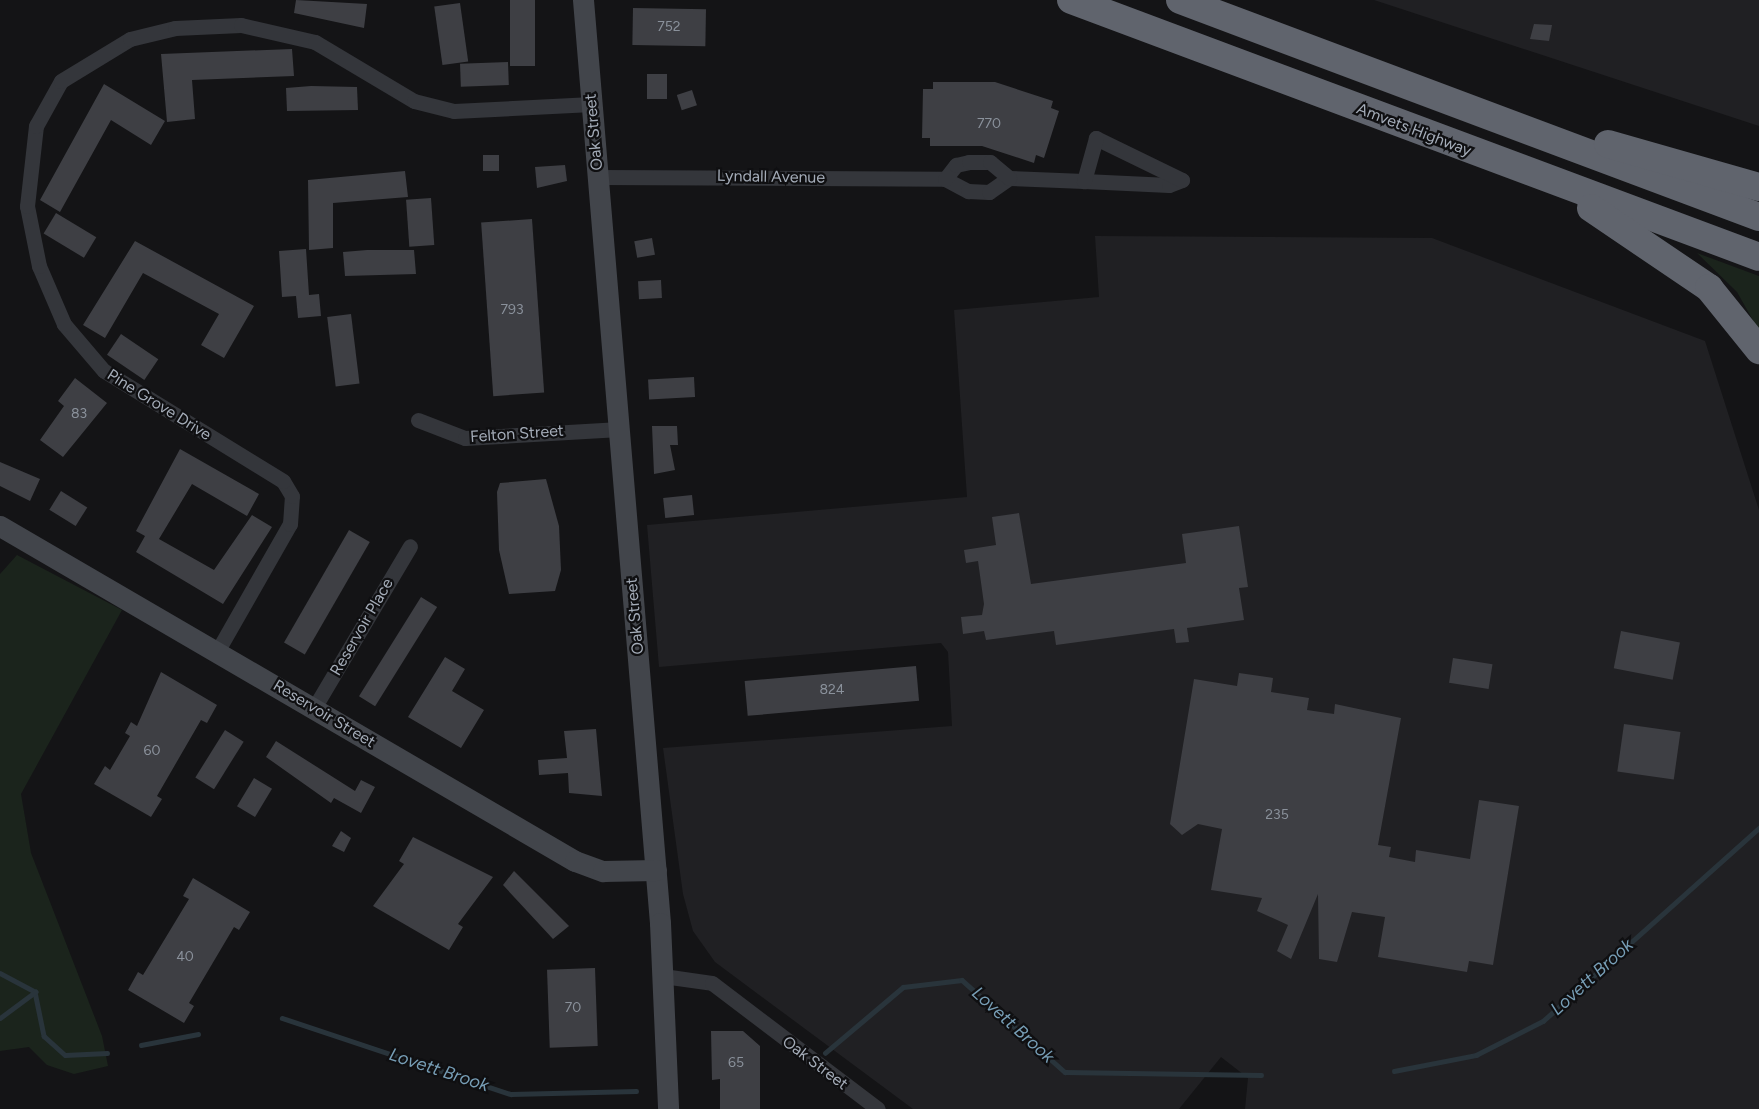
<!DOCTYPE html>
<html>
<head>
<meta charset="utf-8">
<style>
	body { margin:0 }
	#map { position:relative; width:1759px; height:1109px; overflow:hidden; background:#141416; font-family:Figtree,sans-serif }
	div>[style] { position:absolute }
	.built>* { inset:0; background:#202023 }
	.green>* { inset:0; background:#1b241c }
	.stream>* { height:4.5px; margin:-2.25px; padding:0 2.25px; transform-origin:2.25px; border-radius:2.25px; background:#29343b }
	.building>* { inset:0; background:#3e3f44; transform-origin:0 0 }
	.street>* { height:15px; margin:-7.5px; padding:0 7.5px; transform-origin:7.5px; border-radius:7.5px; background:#34363b }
	.secondary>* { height:21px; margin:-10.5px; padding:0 10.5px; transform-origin:10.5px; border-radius:10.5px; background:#42454b }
	.highway>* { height:28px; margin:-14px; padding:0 14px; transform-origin:14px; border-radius:14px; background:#60646d }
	span { translate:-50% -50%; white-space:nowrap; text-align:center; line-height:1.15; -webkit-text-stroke:4.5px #0f0f11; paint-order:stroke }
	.number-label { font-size:14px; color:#8a919b }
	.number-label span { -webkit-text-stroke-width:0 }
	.street-label { font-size:16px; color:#a4acb8 }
	.water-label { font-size:18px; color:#779eb6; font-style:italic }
</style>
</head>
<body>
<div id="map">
	<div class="built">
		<div style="clip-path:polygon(1374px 0,1759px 0,1759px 126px)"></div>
		<div style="clip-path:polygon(1095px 236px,1432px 238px,1705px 341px,1759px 510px,1759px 1109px,1245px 1109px,1248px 1078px,1221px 1057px,1179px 1109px,913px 1109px,715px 962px,693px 931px,683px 894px,663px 748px,952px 726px,948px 652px,941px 643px,659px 667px,647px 525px,967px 497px,954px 310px,1099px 297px)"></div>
	</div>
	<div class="green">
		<div style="clip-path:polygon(1697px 253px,1759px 276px,1759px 331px,1737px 292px)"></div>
		<div style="clip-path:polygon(17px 555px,122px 610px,21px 794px,31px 853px,102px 1036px,108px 1066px,74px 1074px,47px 1065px,29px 1047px,0 1051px,0 574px)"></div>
	</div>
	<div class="stream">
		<div style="left:0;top:973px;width:40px;rotate:28deg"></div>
		<div style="left:35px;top:992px;width:45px;rotate:78.4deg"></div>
		<div style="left:44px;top:1036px;width:28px;rotate:42deg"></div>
		<div style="left:65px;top:1055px;width:42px;rotate:-2.7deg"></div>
		<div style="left:0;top:1018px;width:44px;rotate:-36.6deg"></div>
		<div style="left:282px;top:1018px;width:241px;rotate:18.4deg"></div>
		<div style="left:511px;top:1094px;width:125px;rotate:-1.4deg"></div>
		<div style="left:141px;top:1045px;width:58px;rotate:-10.9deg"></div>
		<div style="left:825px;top:1053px;width:102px;rotate:-40.2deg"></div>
		<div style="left:903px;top:987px;width:59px;rotate:-6.8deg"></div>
		<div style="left:962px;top:980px;width:138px;rotate:41.8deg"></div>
		<div style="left:1065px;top:1072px;width:196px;rotate:0.9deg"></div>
		<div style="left:1394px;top:1071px;width:84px;rotate:-11deg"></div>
		<div style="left:1476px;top:1055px;width:75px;rotate:-26.9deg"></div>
		<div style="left:1543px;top:1021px;width:290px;rotate:-41.8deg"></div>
	</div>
	<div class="building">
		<div style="clip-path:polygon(296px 0,367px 4px,364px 28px,294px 13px)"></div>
		<div style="left:510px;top:0;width:25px;height:66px"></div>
		<div style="left:460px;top:3px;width:59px;height:26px;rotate:82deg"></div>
		<div style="left:633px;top:8px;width:73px;height:37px;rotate:1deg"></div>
		<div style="clip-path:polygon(1534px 24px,1552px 25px,1549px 41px,1530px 39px)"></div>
		<div style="clip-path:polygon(292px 49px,294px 76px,192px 80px,195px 119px,167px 122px,161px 54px)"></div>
		<div style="left:508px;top:62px;width:23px;height:48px;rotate:88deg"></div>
		<div style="left:667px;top:74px;width:25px;height:20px;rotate:90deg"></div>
		<div style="clip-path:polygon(933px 82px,995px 82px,1053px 101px,1051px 108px,1059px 111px,1044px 158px,1036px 155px,1034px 163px,982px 146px,930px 146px,930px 138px,922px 138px,923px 89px,933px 89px)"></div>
		<div style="clip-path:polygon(104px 84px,165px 121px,151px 145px,111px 120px,60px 212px,40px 200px)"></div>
		<div style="clip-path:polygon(311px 86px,357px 87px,358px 110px,287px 111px,286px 88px)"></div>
		<div style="left:692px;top:90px;width:16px;height:16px;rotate:72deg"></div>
		<div style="left:483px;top:155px;width:16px;height:16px"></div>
		<div style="clip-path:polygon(565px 165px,567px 181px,537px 188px,535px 167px)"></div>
		<div style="clip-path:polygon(405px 171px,408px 197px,333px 203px,333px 248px,309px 250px,308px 180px)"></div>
		<div style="left:431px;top:198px;width:47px;height:25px;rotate:86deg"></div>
		<div style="left:56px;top:213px;width:47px;height:24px;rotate:31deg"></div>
		<div style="left:532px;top:219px;width:174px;height:51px;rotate:86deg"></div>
		<div style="left:652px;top:238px;width:17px;height:18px;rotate:80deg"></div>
		<div style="clip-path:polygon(135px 241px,254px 306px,224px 358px,201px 345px,219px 314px,143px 273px,105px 338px,83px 325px)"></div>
		<div style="clip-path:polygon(306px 249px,309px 295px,319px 294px,321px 316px,298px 318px,296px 296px,282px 297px,279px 251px)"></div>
		<div style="clip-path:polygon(367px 250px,414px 250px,416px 274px,345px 276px,343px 252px)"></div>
		<div style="left:661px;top:280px;width:18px;height:23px;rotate:87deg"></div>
		<div style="left:351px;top:314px;width:70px;height:24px;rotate:83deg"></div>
		<div style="left:121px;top:334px;width:45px;height:25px;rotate:34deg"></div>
		<div style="left:694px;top:377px;width:20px;height:46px;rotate:87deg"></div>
		<div style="clip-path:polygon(75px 378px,107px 403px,63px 457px,40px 440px,64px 406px,58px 401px)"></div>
		<div style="clip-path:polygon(652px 426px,677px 426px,678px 445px,670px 445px,675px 470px,654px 474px)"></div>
		<div style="clip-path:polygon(180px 449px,259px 494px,247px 516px,192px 484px,159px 539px,214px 570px,252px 515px,272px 527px,223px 604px,136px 552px,145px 536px,136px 531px)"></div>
		<div style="clip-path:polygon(0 462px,40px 479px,30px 501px,0 486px)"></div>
		<div style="clip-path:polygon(546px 479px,559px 526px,561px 570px,555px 591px,509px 594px,499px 550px,497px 492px,500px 483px)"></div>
		<div style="left:61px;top:491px;width:31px;height:22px;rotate:32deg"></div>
		<div style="left:692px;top:495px;width:20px;height:29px;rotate:84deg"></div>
		<div style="clip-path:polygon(1019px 513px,1031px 584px,1186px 563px,1182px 534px,1239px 526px,1248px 587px,1239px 588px,1244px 620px,1187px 628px,1189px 642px,1176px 643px,1174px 629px,1056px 645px,1054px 631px,986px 640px,984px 631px,963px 634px,961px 617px,982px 615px,984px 604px,978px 561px,966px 563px,964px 550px,996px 545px,992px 517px)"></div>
		<div style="left:349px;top:530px;width:24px;height:130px;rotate:30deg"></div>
		<div style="left:421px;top:597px;width:19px;height:117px;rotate:32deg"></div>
		<div style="left:1621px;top:631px;width:60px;height:38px;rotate:11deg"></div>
		<div style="clip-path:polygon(445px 657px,465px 669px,452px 691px,484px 710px,461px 748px,408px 717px)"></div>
		<div style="left:1453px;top:658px;width:40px;height:25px;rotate:9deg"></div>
		<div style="left:916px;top:666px;width:35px;height:172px;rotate:85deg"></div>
		<div style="clip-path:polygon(161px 672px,217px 705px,207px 723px,201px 720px,157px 796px,162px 799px,151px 817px,94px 784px,105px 766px,110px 770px,130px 736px,125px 733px,131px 722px,137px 726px)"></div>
		<div style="clip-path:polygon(1239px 673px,1273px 678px,1271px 692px,1309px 698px,1307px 710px,1334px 714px,1335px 704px,1401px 718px,1378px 845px,1391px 847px,1389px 857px,1415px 862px,1416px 850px,1470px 859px,1479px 800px,1519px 806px,1493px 965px,1469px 961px,1467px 972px,1378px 957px,1385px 917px,1352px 912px,1337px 962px,1319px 959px,1318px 894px,1291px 959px,1277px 951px,1288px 925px,1257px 911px,1262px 898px,1211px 890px,1222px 829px,1198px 824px,1182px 835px,1170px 824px,1194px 679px,1237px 686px)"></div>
		<div style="left:1624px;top:724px;width:57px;height:48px;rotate:8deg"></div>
		<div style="clip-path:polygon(596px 729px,602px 796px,569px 793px,568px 773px,539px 775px,538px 760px,567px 758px,564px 731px)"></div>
		<div style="left:225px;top:730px;width:22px;height:56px;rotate:32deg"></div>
		<div style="clip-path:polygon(276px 741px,355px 791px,361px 780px,375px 787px,361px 813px,334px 798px,331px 803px,266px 757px)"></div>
		<div style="left:254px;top:778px;width:21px;height:33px;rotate:31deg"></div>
		<div style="clip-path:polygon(341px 831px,351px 838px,344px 852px,332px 846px)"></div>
		<div style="clip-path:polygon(413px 837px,493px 877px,458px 924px,463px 927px,449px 950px,373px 906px,404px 864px,399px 861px)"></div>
		<div style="clip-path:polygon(514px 871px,569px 926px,553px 939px,503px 885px)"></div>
		<div style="clip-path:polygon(193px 878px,250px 912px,239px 930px,234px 927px,189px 1003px,194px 1006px,184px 1023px,128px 990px,138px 972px,143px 975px,189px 899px,183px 896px)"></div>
		<div style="left:595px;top:968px;width:78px;height:48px;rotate:88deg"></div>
		<div style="clip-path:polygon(711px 1031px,743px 1031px,760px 1046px,760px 1109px,720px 1109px,720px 1079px,712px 1080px)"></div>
	</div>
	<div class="street">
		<div style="left:598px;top:177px;width:347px;rotate:0.3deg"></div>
		<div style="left:945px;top:179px;width:26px;rotate:28deg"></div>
		<div style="left:968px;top:191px;width:21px;rotate:3deg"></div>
		<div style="left:989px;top:192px;width:24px;rotate:-35deg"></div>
		<div style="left:1009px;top:178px;width:75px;rotate:2.3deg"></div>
		<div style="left:1084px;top:181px;width:85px;rotate:2.7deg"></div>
		<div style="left:1169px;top:185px;width:14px;rotate:-21deg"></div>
		<div style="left:1182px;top:180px;width:96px;rotate:-154deg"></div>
		<div style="left:1096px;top:138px;width:45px;rotate:105.6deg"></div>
		<div style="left:945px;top:179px;width:18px;rotate:-52deg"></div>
		<div style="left:956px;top:165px;width:13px;rotate:-13deg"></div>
		<div style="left:969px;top:162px;width:21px"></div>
		<div style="left:990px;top:162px;width:25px;rotate:40deg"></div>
		<div style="left:418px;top:420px;width:50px;rotate:21deg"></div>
		<div style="left:465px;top:438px;width:155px;rotate:-3.3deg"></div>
		<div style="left:218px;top:650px;width:145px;rotate:-60.3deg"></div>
		<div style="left:290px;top:524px;width:28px;rotate:-86deg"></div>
		<div style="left:292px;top:496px;width:17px;rotate:-121deg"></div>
		<div style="left:283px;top:481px;width:210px;rotate:-148.4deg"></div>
		<div style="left:104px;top:371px;width:62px;rotate:-130.4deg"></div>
		<div style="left:64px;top:324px;width:63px;rotate:-113.3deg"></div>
		<div style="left:39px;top:266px;width:61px;rotate:-101.3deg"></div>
		<div style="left:27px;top:206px;width:81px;rotate:-83.6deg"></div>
		<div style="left:36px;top:126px;width:51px;rotate:-60.9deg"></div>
		<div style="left:61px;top:81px;width:81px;rotate:-31.3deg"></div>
		<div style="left:130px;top:39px;width:46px;rotate:-13.7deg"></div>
		<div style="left:175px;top:28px;width:66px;rotate:-2.6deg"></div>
		<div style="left:241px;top:25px;width:76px;rotate:12.9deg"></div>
		<div style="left:315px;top:42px;width:115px;rotate:30.8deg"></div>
		<div style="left:414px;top:101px;width:41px;rotate:14deg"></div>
		<div style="left:454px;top:111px;width:138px;rotate:-2.9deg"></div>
		<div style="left:314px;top:708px;width:188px;rotate:-59.3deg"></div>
		<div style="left:663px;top:976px;width:49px;rotate:8.1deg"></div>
		<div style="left:712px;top:983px;width:208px;rotate:37.2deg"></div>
	</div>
	<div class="secondary">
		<div style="left:583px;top:0;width:926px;rotate:85.23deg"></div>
		<div style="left:660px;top:923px;width:186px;rotate:87.5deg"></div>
		<div style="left:0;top:526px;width:665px;rotate:30.23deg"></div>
		<div style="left:575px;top:861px;width:30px;rotate:20deg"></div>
		<div style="left:603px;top:871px;width:53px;rotate:-1.1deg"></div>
	</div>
	<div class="highway">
		<div style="left:1071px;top:0;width:734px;rotate:20.48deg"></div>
		<div style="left:1180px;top:0;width:618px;rotate:20.55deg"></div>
		<div style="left:1608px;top:144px;width:157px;rotate:15.9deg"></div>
		<div style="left:1591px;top:208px;width:143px;rotate:34.1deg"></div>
		<div style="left:1709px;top:288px;width:80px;rotate:51.1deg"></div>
	</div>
	<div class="number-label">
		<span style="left:669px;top:27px">752</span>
		<span style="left:989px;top:124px">770</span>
		<span style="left:512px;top:310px">793</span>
		<span style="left:79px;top:414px">83</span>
		<span style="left:832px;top:690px">824</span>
		<span style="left:152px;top:751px">60</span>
		<span style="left:1277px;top:815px">235</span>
		<span style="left:185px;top:957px">40</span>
		<span style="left:573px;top:1008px">70</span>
		<span style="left:736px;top:1063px">65</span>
	</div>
	<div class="street-label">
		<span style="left:1414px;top:130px;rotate:21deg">Amvets Highway</span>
		<span style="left:594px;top:132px;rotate:-95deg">Oak Street</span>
		<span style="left:771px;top:177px;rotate:1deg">Lyndall Avenue</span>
		<span style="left:159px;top:405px;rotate:32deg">Pine Grove Drive</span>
		<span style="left:517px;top:434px;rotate:-4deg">Felton Street</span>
		<span style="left:635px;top:616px;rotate:-95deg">Oak Street</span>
		<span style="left:362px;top:627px;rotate:-60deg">Reservoir Place</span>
		<span style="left:324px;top:714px;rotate:31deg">Reservoir Street</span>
		<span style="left:815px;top:1063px;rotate:37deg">Oak Street</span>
	</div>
	<div class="water-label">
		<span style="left:1592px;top:977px;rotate:-42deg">Lovett Brook</span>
		<span style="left:1013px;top:1025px;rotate:42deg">Lovett Brook</span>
		<span style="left:439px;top:1070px;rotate:18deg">Lovett Brook</span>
	</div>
</div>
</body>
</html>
